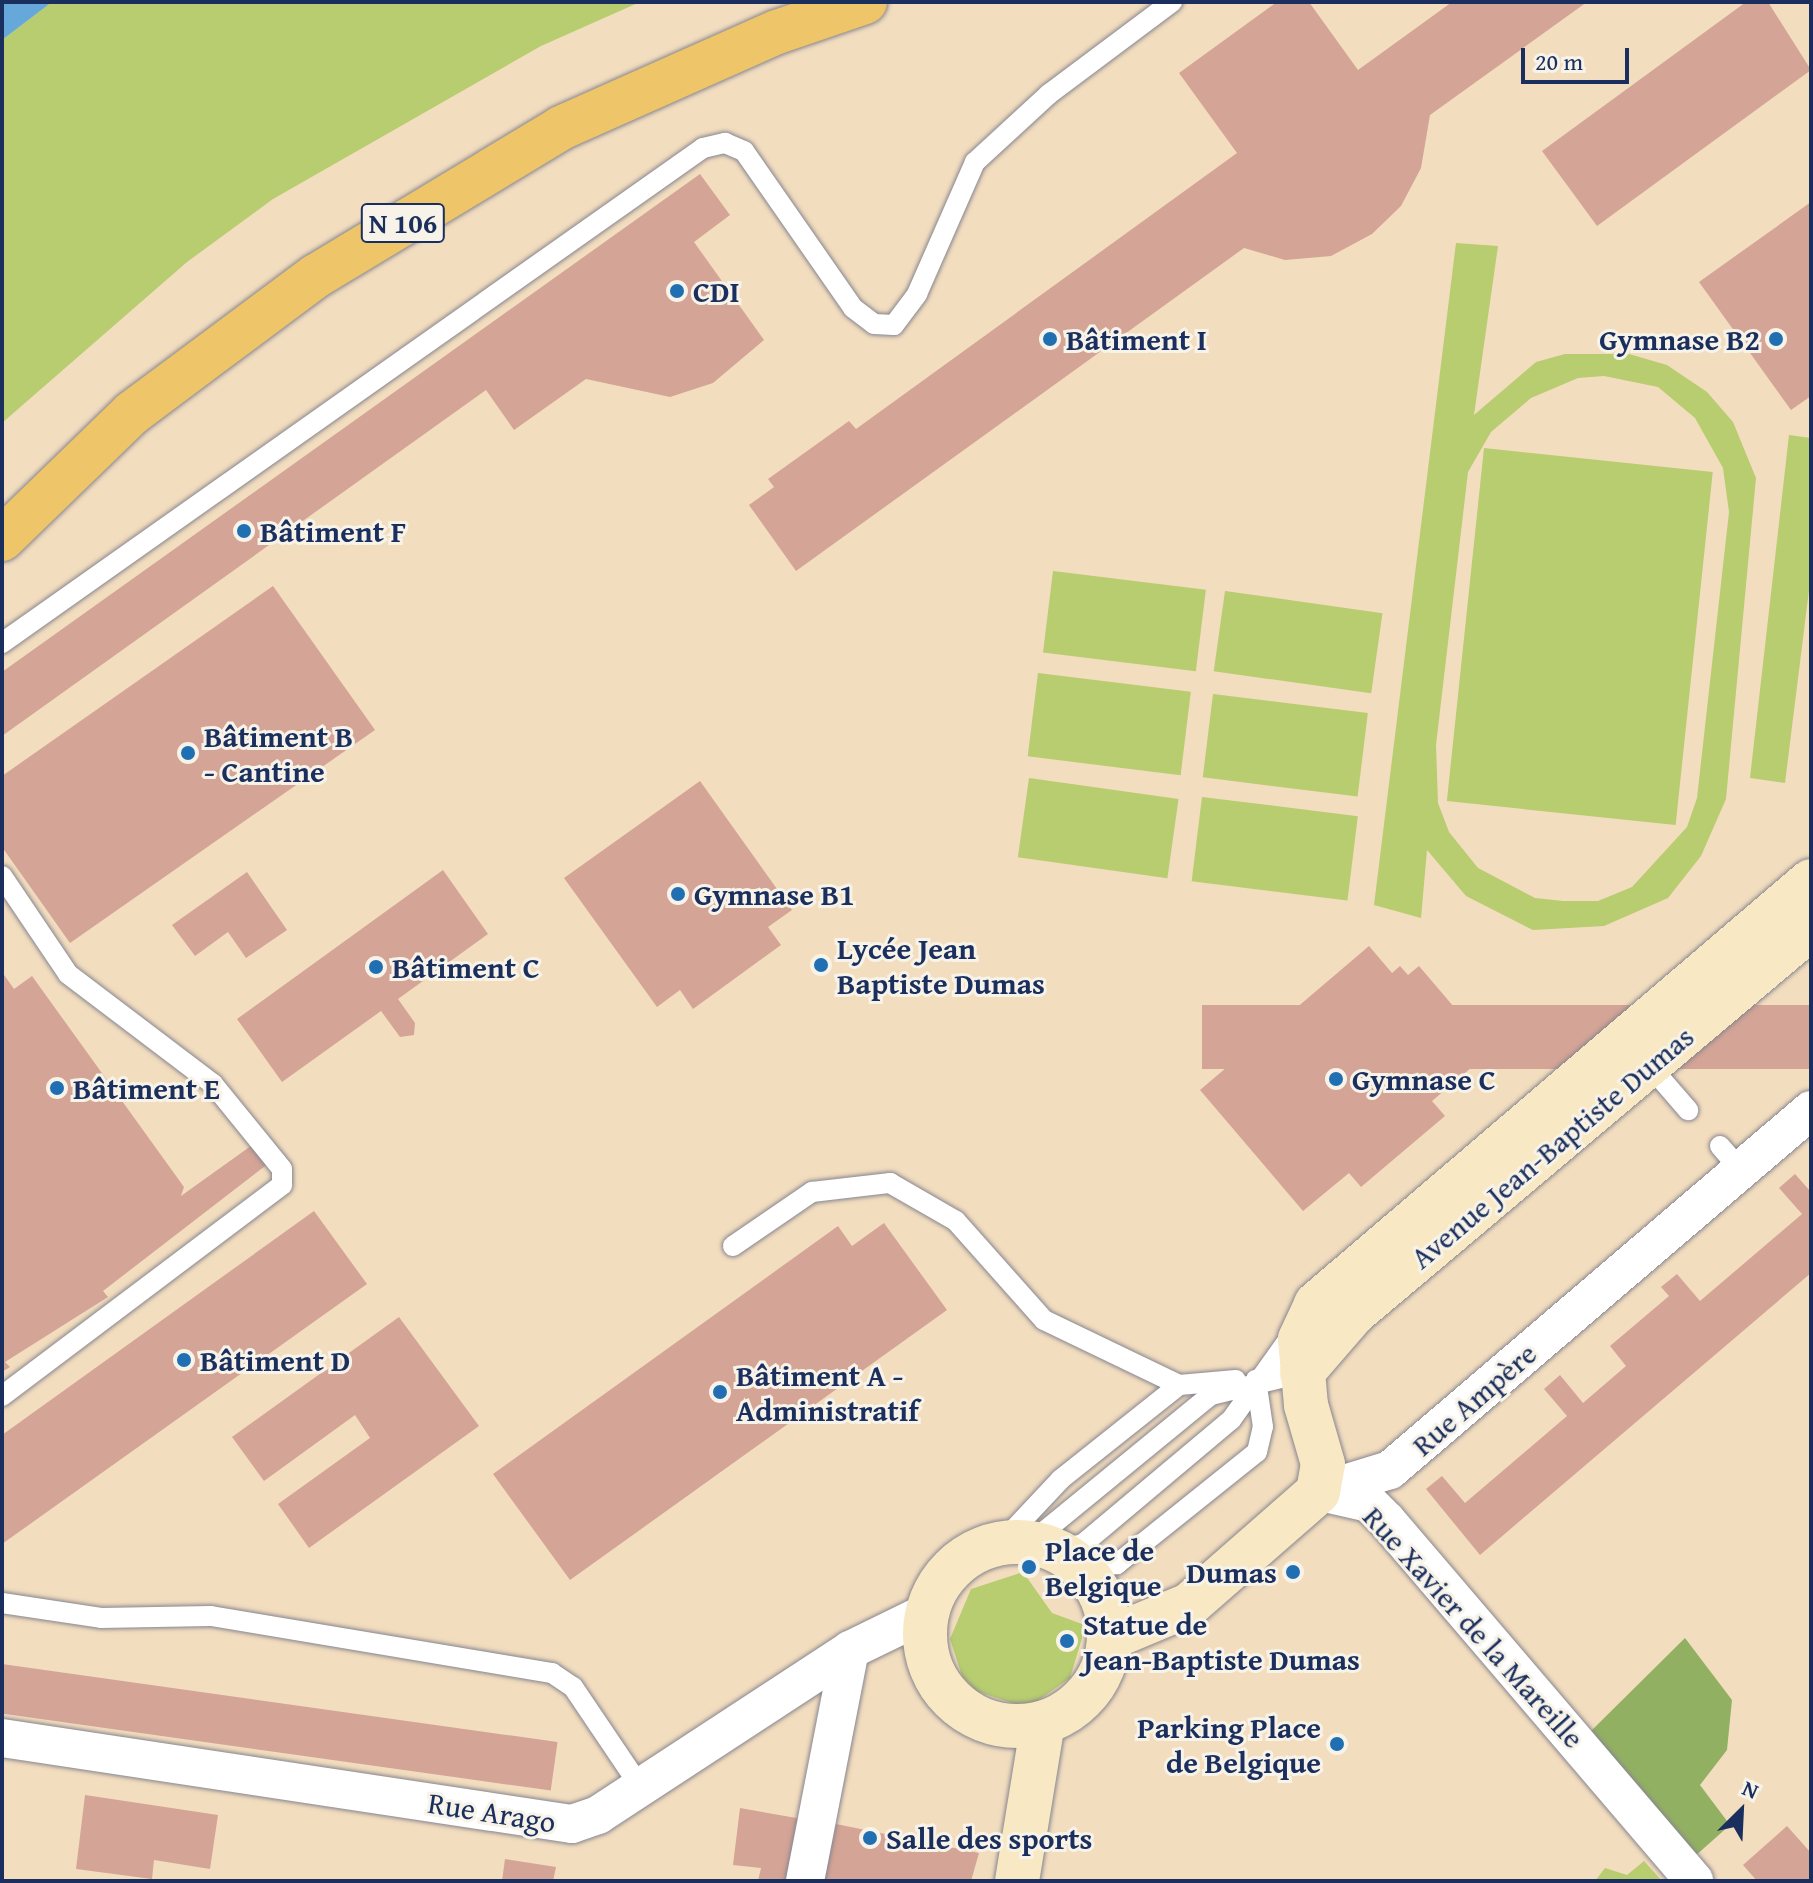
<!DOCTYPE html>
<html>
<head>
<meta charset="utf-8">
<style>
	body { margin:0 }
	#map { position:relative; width:1813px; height:1883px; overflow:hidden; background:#f3ddbf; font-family:"Gentium Book Plus",serif }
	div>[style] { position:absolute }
	.green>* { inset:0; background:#b8cc70; transform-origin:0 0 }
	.forest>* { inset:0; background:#92b062 }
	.water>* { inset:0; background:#65a8d9 }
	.building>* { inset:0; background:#d4a496; transform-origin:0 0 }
	.roads { filter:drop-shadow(0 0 2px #87868e) drop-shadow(0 0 2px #87868e) }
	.lane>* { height:20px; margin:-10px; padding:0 10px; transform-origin:10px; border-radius:10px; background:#fff }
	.street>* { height:38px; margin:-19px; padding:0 19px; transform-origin:19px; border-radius:19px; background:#fff }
	.secondary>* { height:44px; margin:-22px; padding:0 22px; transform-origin:22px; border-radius:22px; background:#f8e8c3 }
	.secondary>.ring { margin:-22px; padding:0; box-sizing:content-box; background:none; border:44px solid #f8e8c3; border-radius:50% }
	.primary>* { height:44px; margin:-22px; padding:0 22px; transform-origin:22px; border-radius:22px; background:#eec569 }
	.dots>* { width:22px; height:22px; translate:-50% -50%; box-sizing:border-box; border:4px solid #f7f3e8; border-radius:50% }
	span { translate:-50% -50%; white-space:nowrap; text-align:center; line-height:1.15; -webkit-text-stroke:6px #f7f3e8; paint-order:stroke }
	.shield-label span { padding:2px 6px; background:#f7f3e8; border:2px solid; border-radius:6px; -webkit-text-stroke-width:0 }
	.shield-label { font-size:28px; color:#1b2f5e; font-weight:700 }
	.poi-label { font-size:30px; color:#1b2f5e; font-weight:700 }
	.left { translate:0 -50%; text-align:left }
	.right { translate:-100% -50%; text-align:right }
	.street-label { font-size:30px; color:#1b2f5e }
	.frame { position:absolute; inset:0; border:4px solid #1b2f5e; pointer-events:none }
	.north { position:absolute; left:1701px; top:1771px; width:80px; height:80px; -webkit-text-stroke:6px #f7f3e8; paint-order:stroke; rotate:24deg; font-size:22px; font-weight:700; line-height:32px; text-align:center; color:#1b2f5e }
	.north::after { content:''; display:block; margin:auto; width:28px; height:36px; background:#1b2f5e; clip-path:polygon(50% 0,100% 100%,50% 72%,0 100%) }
	.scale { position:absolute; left:1521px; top:48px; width:108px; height:36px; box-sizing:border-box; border:4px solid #1b2f5e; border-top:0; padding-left:10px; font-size:24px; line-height:28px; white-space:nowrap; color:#1b2f5e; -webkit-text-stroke:6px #f7f3e8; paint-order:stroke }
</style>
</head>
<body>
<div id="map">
	<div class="green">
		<div style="clip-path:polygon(52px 2px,640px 2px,541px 46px,273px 199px,187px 262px,2px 423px,2px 40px)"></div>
		<div style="clip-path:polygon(evenodd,1456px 243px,1498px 246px,1474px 415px,1536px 362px,1565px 354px,1629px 354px,1667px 365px,1707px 392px,1733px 422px,1756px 478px,1726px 799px,1701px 856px,1668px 898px,1604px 926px,1533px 930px,1466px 896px,1427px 850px,1421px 918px,1374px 905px,1456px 243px,1604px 376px,1658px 387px,1695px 418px,1723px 468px,1729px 512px,1697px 798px,1687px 827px,1632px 887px,1598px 901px,1563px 901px,1535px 898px,1478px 868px,1449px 832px,1438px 803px,1436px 745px,1468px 472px,1491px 432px,1531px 398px,1578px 378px,1604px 376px)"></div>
		<div style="clip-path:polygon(1789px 435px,1811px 438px,1811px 574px,1785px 783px,1750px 778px)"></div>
		<div style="left:1484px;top:448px;width:230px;height:355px;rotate:6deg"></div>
		<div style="left:1053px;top:571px;width:154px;height:82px;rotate:7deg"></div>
		<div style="left:1225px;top:591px;width:159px;height:81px;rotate:8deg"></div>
		<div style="left:1038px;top:673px;width:154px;height:84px;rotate:7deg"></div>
		<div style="left:1213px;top:694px;width:156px;height:84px;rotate:7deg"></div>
		<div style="left:1029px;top:778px;width:151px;height:80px;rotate:8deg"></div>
		<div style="left:1202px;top:797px;width:157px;height:85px;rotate:7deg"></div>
		<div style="clip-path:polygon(1023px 1572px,1052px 1613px,1082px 1624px,1082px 1638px,1070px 1678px,1036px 1702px,1015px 1704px,976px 1691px,962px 1676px,950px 1639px,971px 1589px)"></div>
		<div style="clip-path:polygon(1644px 1861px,1662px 1881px,1595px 1881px,1605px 1868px,1627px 1875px)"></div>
	</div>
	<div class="forest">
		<div style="clip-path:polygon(1685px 1638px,1732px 1700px,1727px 1750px,1700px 1785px,1730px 1825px,1694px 1857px,1591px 1731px)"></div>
	</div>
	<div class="water">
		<div style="clip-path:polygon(2px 2px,52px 2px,2px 40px)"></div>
	</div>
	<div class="building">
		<div style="clip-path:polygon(1277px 2px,1309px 2px,1358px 70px,1452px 2px,1587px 2px,1430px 115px,1421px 168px,1401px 206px,1372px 234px,1331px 256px,1285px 260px,1244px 248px,796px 571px,749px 505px,774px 487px,768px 479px,849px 421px,856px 429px,1237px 153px,1179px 73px)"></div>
		<div style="clip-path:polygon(1746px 2px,1768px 2px,1811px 70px,1597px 226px,1542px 151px)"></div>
		<div style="clip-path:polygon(700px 174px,730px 215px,694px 242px,764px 340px,713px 383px,670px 397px,586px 379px,514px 430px,486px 390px,2px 736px,2px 672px)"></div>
		<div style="clip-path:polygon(1811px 202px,1811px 396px,1791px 410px,1699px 282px)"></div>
		<div style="clip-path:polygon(273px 586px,375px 730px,70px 943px,2px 847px,2px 776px)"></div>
		<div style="clip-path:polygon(700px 781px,792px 910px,768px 927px,781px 945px,693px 1009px,680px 990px,657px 1007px,564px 878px)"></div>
		<div style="clip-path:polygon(443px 870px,488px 934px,398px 999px,415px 1023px,414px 1035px,400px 1037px,381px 1011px,282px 1082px,237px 1019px)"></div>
		<div style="clip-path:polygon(247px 872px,287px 930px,246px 958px,228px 932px,195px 956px,172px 925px)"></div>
		<div style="clip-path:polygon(1369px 946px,1392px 973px,1400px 966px,1408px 975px,1419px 966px,1477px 1034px,1458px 1051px,1472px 1067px,1432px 1101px,1445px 1116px,1361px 1187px,1349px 1173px,1303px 1211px,1200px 1090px)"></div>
		<div style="clip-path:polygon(2px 972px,14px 989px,32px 976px,184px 1187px,181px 1196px,255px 1143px,269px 1163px,103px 1291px,108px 1297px,5px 1362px,10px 1367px,2px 1372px)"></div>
		<div style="left:1811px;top:1005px;width:64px;height:609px;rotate:90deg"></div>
		<div style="clip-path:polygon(1795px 1174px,1811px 1192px,1811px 1273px,1480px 1555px,1426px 1489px,1442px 1476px,1465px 1503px,1567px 1416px,1544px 1389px,1560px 1375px,1583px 1403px,1626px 1366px,1610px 1346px,1669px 1296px,1661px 1287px,1677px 1274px,1700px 1301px,1802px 1214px,1779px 1188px)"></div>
		<div style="clip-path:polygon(314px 1211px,367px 1284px,2px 1544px,2px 1435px)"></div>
		<div style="clip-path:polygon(884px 1223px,947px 1310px,570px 1580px,493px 1474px,838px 1226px,852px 1246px)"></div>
		<div style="clip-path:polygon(399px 1317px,479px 1426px,309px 1548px,278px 1504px,370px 1438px,355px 1415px,264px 1481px,232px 1437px)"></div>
		<div style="left:2px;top:1664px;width:561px;height:49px;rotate:8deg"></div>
		<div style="clip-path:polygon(85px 1795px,218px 1815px,210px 1869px,154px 1860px,152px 1879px,76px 1869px)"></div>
		<div style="clip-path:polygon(740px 1808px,802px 1819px,790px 1881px,758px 1881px,761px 1868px,733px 1865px)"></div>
		<div style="clip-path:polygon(836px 1824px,979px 1853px,971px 1881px,824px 1881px)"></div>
		<div style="clip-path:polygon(1787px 1826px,1811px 1853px,1811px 1881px,1757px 1881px,1743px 1865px)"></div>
		<div style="clip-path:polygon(505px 1859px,556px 1867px,553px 1881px,502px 1881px)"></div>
	</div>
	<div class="roads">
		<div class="lane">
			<div style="left:2px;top:643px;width:858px;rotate:-35.23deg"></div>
			<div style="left:703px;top:148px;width:23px;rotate:-13deg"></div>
			<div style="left:725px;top:143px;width:21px;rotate:23deg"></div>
			<div style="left:744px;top:151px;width:191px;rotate:55.2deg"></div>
			<div style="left:853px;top:308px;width:26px;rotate:37deg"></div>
			<div style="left:874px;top:324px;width:20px;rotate:3deg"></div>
			<div style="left:894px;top:325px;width:39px;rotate:-53deg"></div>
			<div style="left:917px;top:294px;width:144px;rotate:-66.3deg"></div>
			<div style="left:975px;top:162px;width:100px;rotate:-42.6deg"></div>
			<div style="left:1049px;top:94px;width:154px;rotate:-36.8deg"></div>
			<div style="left:2px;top:876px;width:118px;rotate:56deg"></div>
			<div style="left:68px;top:974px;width:182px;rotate:37.2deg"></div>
			<div style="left:213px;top:1084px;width:109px;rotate:50.9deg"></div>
			<div style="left:282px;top:1169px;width:16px;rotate:90deg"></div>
			<div style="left:282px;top:1185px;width:351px;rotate:143deg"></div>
			<div style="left:1649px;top:1065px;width:60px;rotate:49.1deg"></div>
			<div style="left:1720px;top:1146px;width:32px;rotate:49deg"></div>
			<div style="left:733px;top:1246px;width:96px;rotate:-34.4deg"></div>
			<div style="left:812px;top:1192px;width:79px;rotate:-6.6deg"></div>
			<div style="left:890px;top:1183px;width:76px;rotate:29.9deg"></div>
			<div style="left:956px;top:1221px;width:132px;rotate:48.4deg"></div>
			<div style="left:1044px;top:1320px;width:150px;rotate:25.7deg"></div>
			<div style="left:1030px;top:1543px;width:234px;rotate:-39.3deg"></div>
			<div style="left:1211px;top:1395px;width:94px;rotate:-13.6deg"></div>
			<div style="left:1000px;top:1544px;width:89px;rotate:-46.8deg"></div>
			<div style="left:1061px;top:1479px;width:151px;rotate:-38.5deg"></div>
			<div style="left:1179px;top:1385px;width:57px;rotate:-5deg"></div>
			<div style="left:1055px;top:1551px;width:29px;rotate:-14deg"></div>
			<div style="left:1083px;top:1544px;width:193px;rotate:-40deg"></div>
			<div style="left:1231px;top:1420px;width:112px;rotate:-54.5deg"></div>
			<div style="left:1078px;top:1565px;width:39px;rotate:-1deg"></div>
			<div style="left:1117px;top:1564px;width:179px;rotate:-38.7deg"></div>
			<div style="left:1257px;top:1452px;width:26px;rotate:-77deg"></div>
			<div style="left:1263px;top:1427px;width:48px;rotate:-98.5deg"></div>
			<div style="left:2px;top:1603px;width:100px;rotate:8.6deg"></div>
			<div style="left:101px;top:1618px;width:110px;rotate:-1deg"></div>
			<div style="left:211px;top:1616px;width:346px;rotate:9.5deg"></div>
			<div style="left:552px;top:1673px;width:25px;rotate:34deg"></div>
			<div style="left:573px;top:1687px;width:122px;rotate:56deg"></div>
		</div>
		<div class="street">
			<div style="left:1318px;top:1492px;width:75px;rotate:-17deg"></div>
			<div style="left:1390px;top:1470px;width:554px;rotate:-40.53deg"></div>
			<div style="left:1325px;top:1493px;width:45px;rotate:12.8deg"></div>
			<div style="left:1369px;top:1503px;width:25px;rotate:45deg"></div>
			<div style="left:1387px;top:1521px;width:473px;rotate:49.5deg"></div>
			<div style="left:2px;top:1738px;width:576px;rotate:8.58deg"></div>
			<div style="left:572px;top:1824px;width:28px;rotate:-19deg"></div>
			<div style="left:598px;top:1815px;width:301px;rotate:-33.2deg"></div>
			<div style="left:850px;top:1650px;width:87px;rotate:-26deg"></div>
			<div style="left:805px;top:1881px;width:235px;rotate:-79deg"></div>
		</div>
		<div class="secondary">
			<div style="left:1302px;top:1373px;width:79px;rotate:-49.1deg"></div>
			<div style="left:1354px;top:1313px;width:598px;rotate:-40.11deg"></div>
			<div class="ring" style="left:925px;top:1542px;width:140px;height:140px"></div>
			<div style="left:1110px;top:1638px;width:86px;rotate:-22.7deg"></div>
			<div style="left:1189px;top:1605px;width:171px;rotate:-41.2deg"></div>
			<div style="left:1318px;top:1492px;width:28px;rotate:-80deg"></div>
			<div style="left:1323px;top:1464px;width:61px;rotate:-106.1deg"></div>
			<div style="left:1306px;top:1405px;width:66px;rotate:-95.2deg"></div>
			<div style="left:1300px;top:1339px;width:38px;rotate:-65deg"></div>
			<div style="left:1316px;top:1304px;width:651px;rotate:-40.52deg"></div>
			<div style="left:1017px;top:1881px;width:160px;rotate:-80.7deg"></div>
		</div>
		<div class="primary">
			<div style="left:2px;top:539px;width:181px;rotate:-44.1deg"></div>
			<div style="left:132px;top:413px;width:229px;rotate:-36.7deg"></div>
			<div style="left:316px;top:276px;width:286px;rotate:-31.1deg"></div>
			<div style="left:561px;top:128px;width:236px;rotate:-24deg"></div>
			<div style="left:777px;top:32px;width:93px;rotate:-18.8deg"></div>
		</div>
	</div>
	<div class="dots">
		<div style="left:677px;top:291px;background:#1f6fb2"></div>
		<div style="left:1050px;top:339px;background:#1f6fb2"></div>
		<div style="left:1776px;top:339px;background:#1f6fb2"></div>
		<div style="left:244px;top:531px;background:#1f6fb2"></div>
		<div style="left:188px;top:753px;background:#1f6fb2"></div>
		<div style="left:678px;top:894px;background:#1f6fb2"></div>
		<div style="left:821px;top:965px;background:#1f6fb2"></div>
		<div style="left:376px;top:967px;background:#1f6fb2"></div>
		<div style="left:1336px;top:1079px;background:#1f6fb2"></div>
		<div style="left:57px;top:1088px;background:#1f6fb2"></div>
		<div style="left:184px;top:1360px;background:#1f6fb2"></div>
		<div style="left:720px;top:1392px;background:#1f6fb2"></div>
		<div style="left:1029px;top:1567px;background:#1f6fb2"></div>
		<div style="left:1293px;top:1572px;background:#1f6fb2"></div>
		<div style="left:1067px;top:1641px;background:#1f6fb2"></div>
		<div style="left:1337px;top:1744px;background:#1f6fb2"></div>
		<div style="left:870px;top:1838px;background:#1f6fb2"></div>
	</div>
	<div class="shield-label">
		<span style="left:403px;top:223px">N 106</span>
	</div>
	<div class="poi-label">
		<span class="left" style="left:693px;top:291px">CDI</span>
		<span class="left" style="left:1066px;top:339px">Bâtiment I</span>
		<span class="right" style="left:1760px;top:339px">Gymnase B2</span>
		<span class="left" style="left:260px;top:531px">Bâtiment F</span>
		<span class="left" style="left:204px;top:753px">Bâtiment B<br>- Cantine</span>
		<span class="left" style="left:694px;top:894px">Gymnase B1</span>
		<span class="left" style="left:837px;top:965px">Lycée Jean<br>Baptiste Dumas</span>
		<span class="left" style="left:392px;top:967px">Bâtiment C</span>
		<span class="left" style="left:1352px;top:1079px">Gymnase C</span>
		<span class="left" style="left:73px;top:1088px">Bâtiment E</span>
		<span class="left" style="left:200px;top:1360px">Bâtiment D</span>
		<span class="left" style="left:736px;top:1392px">Bâtiment A -<br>Administratif</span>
		<span class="left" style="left:1045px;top:1567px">Place de<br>Belgique</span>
		<span class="right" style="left:1277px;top:1572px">Dumas</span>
		<span class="left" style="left:1083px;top:1641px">Statue de<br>Jean-Baptiste Dumas</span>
		<span class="right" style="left:1321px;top:1744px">Parking Place<br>de Belgique</span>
		<span class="left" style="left:886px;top:1838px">Salle des sports</span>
	</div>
	<div class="street-label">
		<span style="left:1552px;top:1147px;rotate:-40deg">Avenue Jean-Baptiste Dumas</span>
		<span style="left:1474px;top:1399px;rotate:-41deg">Rue Ampère</span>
		<span style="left:1474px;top:1627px;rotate:48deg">Rue Xavier de la Mareille</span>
		<span style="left:492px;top:1812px;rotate:9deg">Rue Arago</span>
	</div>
	<div class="frame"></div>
	<div class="north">N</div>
	<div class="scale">20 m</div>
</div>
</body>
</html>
